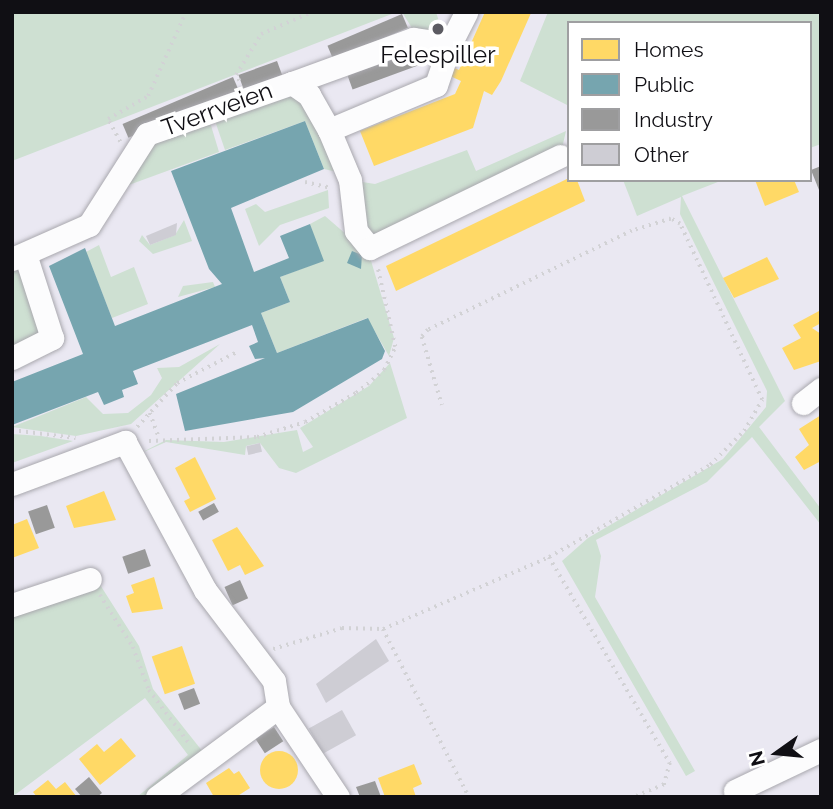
<!DOCTYPE html>
<html>
<head>
<meta charset="utf-8">
<style>
	body { margin:0 }
	#map { position:relative; width:833px; height:809px; overflow:hidden; background:#eae8f2; font-family:Raleway,sans-serif }
	div>[style] { position:absolute }
	.green>* { inset:0; background:#cee0d2 }
	.homes>* { inset:0; background:#ffd966; transform-origin:0 0 }
	.round { border-radius:50% }
	.public>* { inset:0; background:#76a5af }
	.industry>* { inset:0; background:#999; transform-origin:0 0 }
	.building>* { inset:0; background:#cecdd4; transform-origin:0 0 }
	.path>* { height:3.5px; margin-top:-1.75px; transform-origin:0; background:repeating-linear-gradient(90deg,#d2d2d5 0 2px,transparent 0 7px) }
	.roads { filter:drop-shadow(0 0 2px #a9a8ae) drop-shadow(0 0 2px #a9a8ae) }
	.minor>* { height:23px; margin:-11.5px; padding:0 11.5px; transform-origin:11.5px; border-radius:11.5px; background:#fcfcfd }
	.dots>* { width:19px; height:19px; translate:-50% -50%; box-sizing:border-box; border:4px solid #fff; border-radius:50% }
	span { translate:-50% -50%; white-space:nowrap; text-align:center; line-height:1.15; -webkit-text-stroke:7px #fff; paint-order:stroke }
	.poi-label { font-size:24px; color:#100f14 }
	.street-label { font-size:24px; color:#100f14 }
	.frame { position:absolute; inset:0; border:14px solid #100f14; pointer-events:none }
	.legend { position:absolute; left:567px; top:21px; width:245px; height:161px; box-sizing:border-box; background:#fff; border:2px solid #9f9fa1; margin:0; padding:9px 12px; list-style:none; font-size:21px; color:#100f14 }
	.legend li { display:flex; align-items:center; gap:14px; height:35px }
	.legend b { width:35px; border:2px solid #9f9fa1 }
	.north { position:absolute; left:742px; top:718px; width:70px; height:70px; -webkit-text-stroke:5px #fff; paint-order:stroke; rotate:255deg; font-size:19px; font-weight:700; line-height:28px; text-align:center; color:#100f14 }
	.north::after { content:''; display:block; margin:auto; width:24px; height:32px; background:#100f14; clip-path:polygon(50% 0,100% 100%,50% 72%,0 100%) }
</style>
</head>
<body>
<div id="map">
	<div class="green">
		<div style="clip-path:polygon(12px 12px,397px 12px,12px 161px)"></div>
		<div style="clip-path:polygon(402px 12px,436px 12px,443px 34px,415px 33px)"></div>
		<div style="clip-path:polygon(548px 12px,821px 12px,821px 144px,810px 148px,810px 23px,569px 23px,569px 106px,520px 81px)"></div>
		<div style="clip-path:polygon(296px 95px,341px 173px,324px 169px,305px 121px,225px 150px,214px 118px)"></div>
		<div style="clip-path:polygon(209px 119px,219px 152px,126px 186px,144px 147px)"></div>
		<div style="clip-path:polygon(566px 131px,562px 148px,382px 238px,368px 232px,356px 181px,375px 184px,467px 150px,476px 171px)"></div>
		<div style="clip-path:polygon(623px 180px,723px 180px,682px 196px,785px 401px,759px 427px,821px 509px,821px 525px,752px 437px,707px 482px,596px 540px,601px 556px,595px 597px,695px 771px,686px 776px,562px 561px,588px 538px,723px 459px,766px 407px,767px 391px,680px 214px,681px 197px,637px 216px)"></div>
		<div style="clip-path:polygon(328px 190px,329px 208px,280px 225px,259px 246px,245px 209px,256px 204px,265px 212px)"></div>
		<div style="clip-path:polygon(325px 216px,369px 254px,394px 338px,389px 356px,367px 318px,277px 353px,261px 313px,290px 302px,280px 277px,322px 261px,310px 224px)"></div>
		<div style="clip-path:polygon(184px 220px,192px 241px,153px 254px,139px 241px,142px 235px,150px 245px,175px 235px)"></div>
		<div style="clip-path:polygon(99px 245px,111px 277px,134px 267px,148px 304px,112px 318px,86px 252px)"></div>
		<div style="clip-path:polygon(12px 269px,21px 269px,46px 329px,12px 351px)"></div>
		<div style="clip-path:polygon(213px 282px,215px 287px,178px 297px,183px 286px)"></div>
		<div style="clip-path:polygon(220px 344px,131px 424px,76px 436px,12px 427px,86px 397px,103px 414px,128px 413px,151px 395px,162px 378px,157px 368px,179px 367px)"></div>
		<div style="clip-path:polygon(390px 363px,407px 418px,296px 473px,279px 468px,260px 443px,246px 446px,245px 455px,166px 442px,137px 455px,166px 440px,224px 442px,297px 430px,303px 452px,313px 447px,300px 428px,369px 386px)"></div>
		<div style="clip-path:polygon(12px 434px,41px 436px,73px 441px,12px 463px)"></div>
		<div style="clip-path:polygon(97px 580px,139px 646px,153px 689px,203px 752px,146px 797px,137px 797px,188px 755px,145px 698px,12px 797px,12px 609px)"></div>
	</div>
	<div class="homes">
		<div style="clip-path:polygon(485px 12px,531px 13px,501px 81px,492px 95px,484px 91px,473px 128px,374px 166px,360px 131px,455px 94px,461px 81px,448px 75px,452px 67px,459px 70px)"></div>
		<div style="clip-path:polygon(569px 178px,577px 180px,585px 201px,396px 291px,386px 266px)"></div>
		<div style="clip-path:polygon(755px 180px,794px 180px,799px 192px,765px 206px)"></div>
		<div style="clip-path:polygon(767px 257px,779px 279px,734px 298px,723px 278px)"></div>
		<div style="clip-path:polygon(819px 311px,821px 323px,812px 328px,821px 334px,821px 361px,794px 370px,782px 348px,801px 338px,793px 325px)"></div>
		<div style="clip-path:polygon(821px 415px,821px 461px,804px 470px,795px 457px,809px 445px,799px 429px)"></div>
		<div style="clip-path:polygon(195px 457px,216px 499px,190px 512px,184px 501px,190px 498px,175px 468px)"></div>
		<div style="clip-path:polygon(104px 491px,116px 520px,74px 528px,66px 506px)"></div>
		<div style="clip-path:polygon(27px 519px,39px 548px,12px 558px,12px 525px)"></div>
		<div style="clip-path:polygon(237px 527px,264px 566px,245px 575px,240px 565px,228px 571px,212px 540px)"></div>
		<div style="clip-path:polygon(154px 577px,163px 609px,132px 613px,126px 596px,134px 593px,131px 585px)"></div>
		<div style="left:182px;top:646px;width:40px;height:32px;rotate:71deg"></div>
		<div style="clip-path:polygon(121px 738px,136px 756px,100px 785px,79px 759px,97px 744px,104px 752px)"></div>
		<div class="round" style="left:260px;top:751px;width:38px;height:38px"></div>
		<div style="clip-path:polygon(414px 764px,422px 784px,413px 788px,416px 797px,385px 797px,378px 778px)"></div>
		<div style="clip-path:polygon(229px 768px,234px 774px,239px 771px,250px 788px,236px 797px,214px 797px,206px 783px)"></div>
		<div style="clip-path:polygon(48px 780px,56px 789px,65px 782px,77px 797px,37px 797px,33px 792px)"></div>
	</div>
	<div class="public">
		<div style="clip-path:polygon(305px 121px,324px 169px,231px 208px,254px 272px,289px 258px,280px 236px,310px 224px,324px 261px,280px 277px,290px 302px,261px 313px,277px 353px,368px 318px,385px 351px,382px 359px,293px 412px,185px 431px,176px 394px,265px 358px,255px 359px,249px 346px,258px 342px,252px 325px,133px 371px,138px 384px,122px 390px,124px 397px,104px 405px,98px 392px,12px 425px,12px 382px,83px 354px,49px 266px,85px 248px,115px 326px,222px 284px,209px 269px,171px 171px)"></div>
		<div style="clip-path:polygon(352px 251px,362px 255px,361px 269px,347px 263px)"></div>
	</div>
	<div class="industry">
		<div style="left:402px;top:14px;width:15px;height:81px;rotate:67deg"></div>
		<div style="left:417px;top:50px;width:15px;height:74px;rotate:70deg"></div>
		<div style="left:277px;top:61px;width:15px;height:41px;rotate:70deg"></div>
		<div style="left:233px;top:77px;width:15px;height:120px;rotate:67deg"></div>
		<div style="clip-path:polygon(821px 166px,821px 195px,811px 170px)"></div>
		<div style="left:214px;top:503px;width:10px;height:18px;rotate:61deg"></div>
		<div style="left:47px;top:505px;width:24px;height:20px;rotate:71deg"></div>
		<div style="left:145px;top:549px;width:18px;height:24px;rotate:71deg"></div>
		<div style="left:240px;top:580px;width:20px;height:17px;rotate:66deg"></div>
		<div style="left:194px;top:688px;width:17px;height:17px;rotate:69deg"></div>
		<div style="left:274px;top:727px;width:17px;height:22px;rotate:57deg"></div>
		<div style="clip-path:polygon(89px 777px,102px 793px,97px 797px,82px 797px,75px 789px)"></div>
		<div style="clip-path:polygon(375px 781px,381px 797px,360px 797px,356px 787px)"></div>
	</div>
	<div class="building">
		<div style="clip-path:polygon(177px 223px,176px 235px,150px 245px,146px 236px)"></div>
		<div style="left:260px;top:443px;width:9px;height:14px;rotate:77deg"></div>
		<div style="clip-path:polygon(376px 639px,389px 661px,326px 703px,316px 684px)"></div>
		<div style="left:342px;top:710px;width:29px;height:38px;rotate:61deg"></div>
	</div>
	<div class="path">
		<div style="left:239px;top:81px;width:7px;rotate:-117deg"></div>
		<div style="left:236px;top:75px;width:48px;rotate:-58.6deg"></div>
		<div style="left:261px;top:34px;width:56px;rotate:-23.3deg"></div>
		<div style="left:120px;top:142px;width:26px;rotate:-118deg"></div>
		<div style="left:108px;top:119px;width:46px;rotate:-29.9deg"></div>
		<div style="left:148px;top:96px;width:92px;rotate:-65.7deg"></div>
		<div style="left:305px;top:182px;width:27px;rotate:13deg"></div>
		<div style="left:150px;top:413px;width:27px;rotate:70deg"></div>
		<div style="left:137px;top:427px;width:59px;rotate:-47.7deg"></div>
		<div style="left:177px;top:383px;width:68px;rotate:-27.3deg"></div>
		<div style="left:12px;top:430px;width:64px;rotate:7.1deg"></div>
		<div style="left:149px;top:441px;width:108px;rotate:-2.1deg"></div>
		<div style="left:257px;top:437px;width:50px;rotate:-17.4deg"></div>
		<div style="left:305px;top:422px;width:59px;rotate:-29.6deg"></div>
		<div style="left:356px;top:393px;width:36px;rotate:-39deg"></div>
		<div style="left:384px;top:370px;width:25px;rotate:-64deg"></div>
		<div style="left:395px;top:347px;width:83px;rotate:-102.5deg"></div>
		<div style="left:549px;top:557px;width:239px;rotate:59.6deg"></div>
		<div style="left:670px;top:763px;width:23px;rotate:105deg"></div>
		<div style="left:664px;top:785px;width:32px;rotate:158deg"></div>
		<div style="left:100px;top:595px;width:62px;rotate:57.6deg"></div>
		<div style="left:133px;top:647px;width:46px;rotate:69.6deg"></div>
		<div style="left:149px;top:690px;width:70px;rotate:53.1deg"></div>
		<div style="left:383px;top:629px;width:189px;rotate:62.9deg"></div>
		<div style="left:273px;top:649px;width:72px;rotate:-16.9deg"></div>
		<div style="left:342px;top:628px;width:41px;rotate:1.4deg"></div>
		<div style="left:383px;top:629px;width:181px;rotate:-23.4deg"></div>
		<div style="left:549px;top:557px;width:185px;rotate:-29.7deg"></div>
		<div style="left:710px;top:465px;width:48px;rotate:-45deg"></div>
		<div style="left:744px;top:431px;width:36px;rotate:-60deg"></div>
		<div style="left:762px;top:400px;width:194px;rotate:-115deg"></div>
		<div style="left:680px;top:224px;width:10px;rotate:-151deg"></div>
		<div style="left:671px;top:219px;width:41px;rotate:162.9deg"></div>
		<div style="left:632px;top:231px;width:227px;rotate:154.1deg"></div>
		<div style="left:428px;top:330px;width:9px;rotate:131deg"></div>
		<div style="left:422px;top:337px;width:71px;rotate:73.6deg"></div>
	</div>
	<div class="roads">
		<div class="minor">
			<div style="left:292px;top:83px;width:129px;rotate:-20deg"></div>
			<div style="left:413px;top:39px;width:37px;rotate:8deg"></div>
			<div style="left:450px;top:44px;width:36px;rotate:-63deg"></div>
			<div style="left:329px;top:130px;width:116px;rotate:-22.8deg"></div>
			<div style="left:436px;top:85px;width:43px;rotate:-71.1deg"></div>
			<div style="left:12px;top:259px;width:84px;rotate:-23.8deg"></div>
			<div style="left:89px;top:225px;width:108px;rotate:-57.5deg"></div>
			<div style="left:147px;top:134px;width:154px;rotate:-19.4deg"></div>
			<div style="left:292px;top:83px;width:21px;rotate:35deg"></div>
			<div style="left:309px;top:95px;width:40px;rotate:60.3deg"></div>
			<div style="left:329px;top:130px;width:54px;rotate:67.2deg"></div>
			<div style="left:350px;top:180px;width:51px;rotate:83.3deg"></div>
			<div style="left:356px;top:231px;width:22px;rotate:51deg"></div>
			<div style="left:370px;top:248px;width:211px;rotate:-25.8deg"></div>
			<div style="left:12px;top:358px;width:45px;rotate:-26.6deg"></div>
			<div style="left:52px;top:338px;width:88px;rotate:-107.8deg"></div>
			<div style="left:803px;top:403px;width:23px;rotate:-38deg"></div>
			<div style="left:12px;top:484px;width:121px;rotate:-20.4deg"></div>
			<div style="left:125px;top:442px;width:168px;rotate:61.6deg"></div>
			<div style="left:205px;top:590px;width:114px;rotate:52.8deg"></div>
			<div style="left:274px;top:681px;width:26px;rotate:81deg"></div>
			<div style="left:12px;top:605px;width:82px;rotate:-18.4deg"></div>
			<div style="left:735px;top:791px;width:95px;rotate:-25.5deg"></div>
			<div style="left:157px;top:797px;width:151px;rotate:-36.6deg"></div>
			<div style="left:278px;top:707px;width:108px;rotate:56.3deg"></div>
		</div>
	</div>
	<div class="dots">
		<div style="left:438px;top:29px;background:#5c5b62"></div>
	</div>
	<div class="poi-label">
		<span style="left:438px;top:55px">Felespiller</span>
	</div>
	<div class="street-label">
		<span style="left:217px;top:109px;rotate:-20deg">Tverrveien</span>
	</div>
	<div class="frame"></div>
	<ul class="legend">
	<li><b style="height:19px;background:#ffd966"></b>Homes</li>
	<li><b style="height:19px;background:#76a5af"></b>Public</li>
	<li><b style="height:19px;background:#999"></b>Industry</li>
	<li><b style="height:19px;background:#cecdd4"></b>Other</li>
	</ul>
	<div class="north">N</div>
</div>
</body>
</html>
